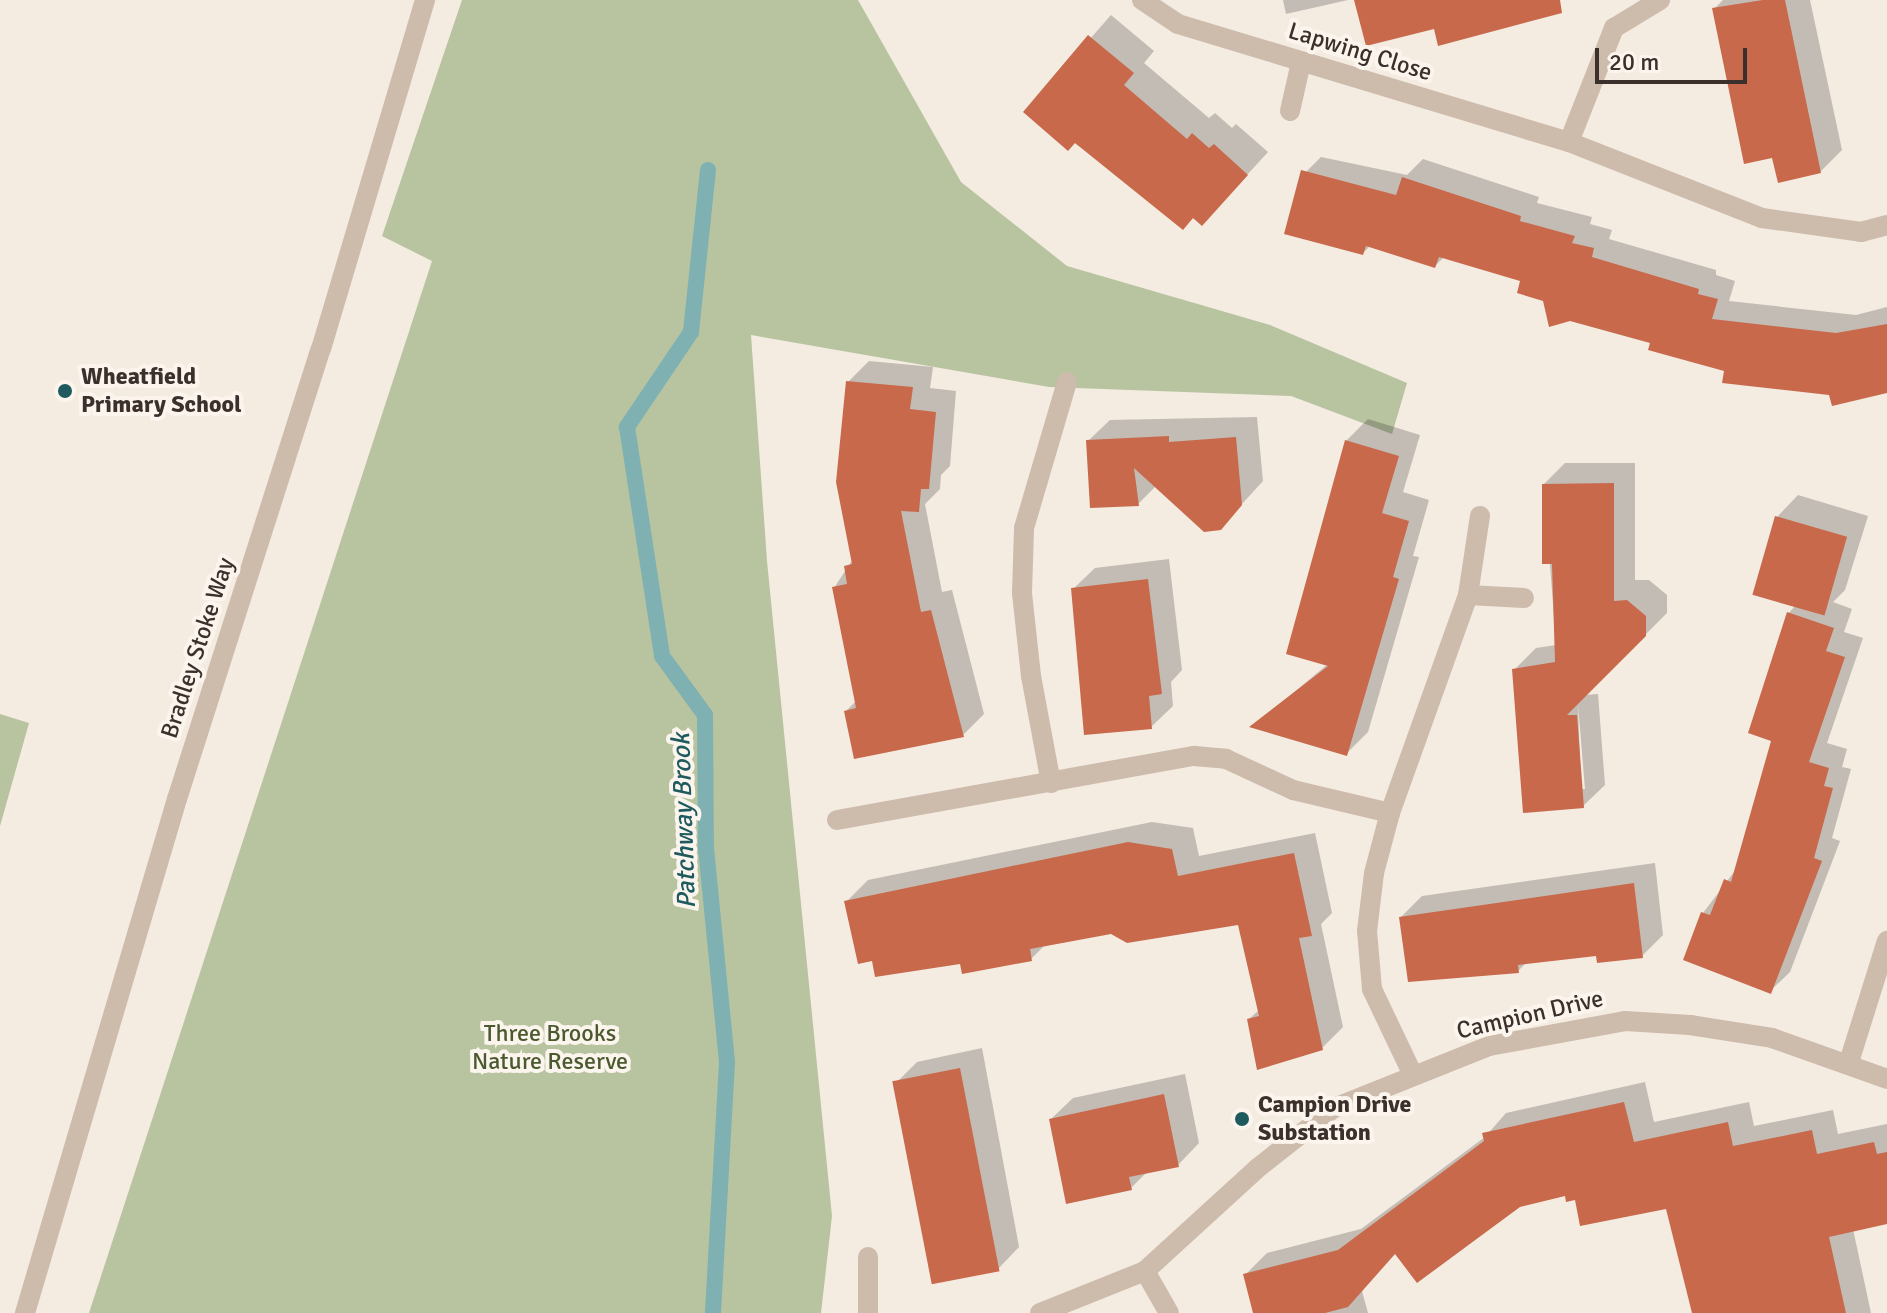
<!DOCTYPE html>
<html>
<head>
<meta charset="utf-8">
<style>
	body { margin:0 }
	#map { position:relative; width:1887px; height:1313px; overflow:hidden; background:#f4ebe1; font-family:Signika,sans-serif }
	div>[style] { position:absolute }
	.green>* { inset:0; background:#b8c4a0 }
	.shadow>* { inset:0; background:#0003 }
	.stream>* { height:16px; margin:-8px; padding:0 8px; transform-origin:8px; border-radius:8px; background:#7fb0b2 }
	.building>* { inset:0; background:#c8694b; transform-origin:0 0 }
	.minor>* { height:20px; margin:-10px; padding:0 10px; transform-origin:10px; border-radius:10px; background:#cdbbac }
	.dots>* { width:22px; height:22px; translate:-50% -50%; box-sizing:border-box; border:4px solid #fbf5ee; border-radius:50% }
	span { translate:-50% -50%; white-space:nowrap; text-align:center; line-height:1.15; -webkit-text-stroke:8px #fbf5ee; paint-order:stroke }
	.street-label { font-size:24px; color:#3b302b }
	.poi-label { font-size:24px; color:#3b302b; font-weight:700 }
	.left { translate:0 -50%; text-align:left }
	.park-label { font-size:24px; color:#4a5a2e }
	.water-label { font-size:26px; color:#1f5a5e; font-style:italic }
	.scale { position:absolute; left:1595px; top:48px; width:152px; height:36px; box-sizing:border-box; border:4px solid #3b302b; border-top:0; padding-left:10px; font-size:24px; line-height:28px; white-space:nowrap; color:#3b302b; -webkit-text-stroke:6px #fbf5ee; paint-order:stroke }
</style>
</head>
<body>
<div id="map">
	<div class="green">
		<div style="clip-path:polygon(462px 0,858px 0,961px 182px,1067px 266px,1270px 325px,1407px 383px,1392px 434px,1291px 396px,1049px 387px,751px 335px,767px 561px,832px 1216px,821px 1313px,89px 1313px,432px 261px,382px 236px)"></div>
		<div style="clip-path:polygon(0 714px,29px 723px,0 826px)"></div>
	</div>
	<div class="shadow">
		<div style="clip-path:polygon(1283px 0,1348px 0,1286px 14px)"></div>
		<div style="clip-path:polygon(1723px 0,1810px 0,1842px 150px,1820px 172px,1773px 155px,1714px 9px)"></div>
		<div style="clip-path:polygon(1111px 15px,1154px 51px,1144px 63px,1209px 118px,1215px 113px,1232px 128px,1236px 124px,1268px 152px,1202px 224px,1026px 112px)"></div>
		<div style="clip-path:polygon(1321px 157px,1407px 175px,1423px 159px,1539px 197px,1537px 203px,1592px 217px,1590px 224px,1612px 230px,1609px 239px,1716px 270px,1716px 275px,1735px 281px,1729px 301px,1856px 315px,1887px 307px,1887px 389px,1831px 394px,1726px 370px,1544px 299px,1523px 280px,1444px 257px,1435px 266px,1371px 245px,1363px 253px,1302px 176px)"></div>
		<div style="clip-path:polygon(869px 361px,933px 367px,930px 388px,956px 391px,950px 466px,941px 475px,940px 489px,925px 504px,942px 592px,952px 590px,984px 714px,963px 735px,846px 711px,856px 701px,834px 588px,853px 559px,848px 382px)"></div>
		<div style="clip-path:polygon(1257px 417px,1263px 481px,1220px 528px,1156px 486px,1138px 504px,1088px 441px,1110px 420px)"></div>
		<div style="clip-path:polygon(1368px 419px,1420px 435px,1403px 492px,1429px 500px,1413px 556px,1419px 557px,1368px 732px,1346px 754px,1253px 726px,1328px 664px,1346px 441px)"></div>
		<div style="clip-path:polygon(evenodd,1565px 463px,1635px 463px,1635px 580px,1649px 580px,1667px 595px,1667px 613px,1585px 695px,1598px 694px,1605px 785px,1583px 806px,1514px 670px,1536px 648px,1556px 645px,1544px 484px,1565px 463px,1578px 704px,1585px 789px,1581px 789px,1578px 704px)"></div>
		<div style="clip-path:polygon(1798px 495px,1868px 516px,1845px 590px,1833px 602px,1852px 609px,1844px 632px,1863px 638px,1827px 743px,1847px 749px,1842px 767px,1851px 769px,1832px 838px,1840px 841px,1790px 972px,1770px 991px,1703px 913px,1737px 868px,1774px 739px,1789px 613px,1794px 607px,1777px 517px)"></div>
		<div style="clip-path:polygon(1169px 559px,1182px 670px,1171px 682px,1173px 706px,1151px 727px,1073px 589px,1095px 568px)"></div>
		<div style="clip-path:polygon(1152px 822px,1193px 828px,1199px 856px,1315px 833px,1332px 913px,1321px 924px,1343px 1027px,1322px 1048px,1249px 1019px,1259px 1010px,1239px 923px,1112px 932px,1046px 944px,1031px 959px,873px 958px,846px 902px,868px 880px)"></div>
		<div style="clip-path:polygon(1655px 863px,1663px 935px,1642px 956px,1598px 954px,1527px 962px,1518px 971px,1410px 980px,1401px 917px,1422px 896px)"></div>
		<div style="clip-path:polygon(982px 1048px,1019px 1247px,998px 1269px,895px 1084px,917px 1062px)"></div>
		<div style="clip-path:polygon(1185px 1074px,1199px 1143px,1178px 1165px,1148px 1171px,1131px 1188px,1051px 1119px,1073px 1098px)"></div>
		<div style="clip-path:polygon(1645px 1082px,1654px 1122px,1749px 1102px,1754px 1126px,1833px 1110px,1838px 1134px,1887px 1124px,1887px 1222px,1853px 1229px,1871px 1313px,1694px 1313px,1667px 1206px,1567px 1194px,1519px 1205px,1396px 1252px,1362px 1291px,1368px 1313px,1255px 1313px,1246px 1274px,1267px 1253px,1361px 1229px,1485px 1137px,1506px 1113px)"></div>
	</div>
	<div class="stream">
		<div style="left:708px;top:170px;width:163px;rotate:96deg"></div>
		<div style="left:691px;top:332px;width:115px;rotate:124deg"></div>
		<div style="left:627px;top:427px;width:232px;rotate:81.3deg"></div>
		<div style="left:662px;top:656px;width:73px;rotate:53.9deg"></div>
		<div style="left:705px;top:715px;width:133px;rotate:89.6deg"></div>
		<div style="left:706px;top:848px;width:215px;rotate:84.4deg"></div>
		<div style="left:727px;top:1062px;width:251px;rotate:93.2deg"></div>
	</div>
	<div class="building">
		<div style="clip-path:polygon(1354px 0,1560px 0,1562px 13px,1438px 46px,1434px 29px,1366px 46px)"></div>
		<div style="clip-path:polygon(1763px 0,1785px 0,1821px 173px,1778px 183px,1772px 158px,1744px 164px,1712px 8px)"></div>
		<div style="clip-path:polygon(1088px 35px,1134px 73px,1124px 85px,1187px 139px,1192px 133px,1209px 148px,1214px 144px,1248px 175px,1202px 226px,1193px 218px,1183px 230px,1075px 143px,1068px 151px,1023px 112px)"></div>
		<div style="clip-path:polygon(1301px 170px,1396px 195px,1402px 177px,1521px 216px,1520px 221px,1575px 236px,1572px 243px,1594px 248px,1592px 257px,1699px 289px,1698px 294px,1718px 299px,1712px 319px,1836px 333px,1887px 324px,1887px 393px,1832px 406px,1829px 395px,1722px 383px,1724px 371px,1648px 350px,1650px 343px,1570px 321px,1549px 327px,1543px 301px,1517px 293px,1520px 281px,1439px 257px,1435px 268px,1366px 246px,1363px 255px,1284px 234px)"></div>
		<div style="clip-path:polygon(846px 381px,913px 387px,910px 409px,936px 412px,929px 489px,921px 489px,919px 512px,901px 511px,921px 612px,931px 610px,964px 737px,854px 759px,844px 711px,856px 708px,832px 587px,847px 584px,844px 566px,852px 564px,836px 482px)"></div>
		<div style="clip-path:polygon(1169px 436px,1169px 442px,1236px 437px,1242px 505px,1221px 530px,1204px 532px,1134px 468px,1139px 506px,1090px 508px,1086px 440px)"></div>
		<div style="clip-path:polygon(1345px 440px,1399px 456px,1382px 513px,1409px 521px,1393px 577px,1399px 579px,1347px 756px,1249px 727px,1328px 666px,1286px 654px)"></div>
		<div style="clip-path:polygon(1614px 483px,1614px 601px,1627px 600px,1646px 616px,1646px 636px,1567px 715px,1577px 715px,1584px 808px,1523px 813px,1512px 669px,1555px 662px,1552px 564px,1542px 564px,1542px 484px)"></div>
		<div style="left:1775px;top:516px;width:75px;height:82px;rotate:16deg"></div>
		<div style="clip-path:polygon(1148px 579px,1162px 694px,1149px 696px,1152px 729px,1084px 735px,1071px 588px)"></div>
		<div style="clip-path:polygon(1787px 612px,1834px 628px,1826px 651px,1845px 657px,1809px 762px,1829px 768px,1824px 786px,1833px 788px,1814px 858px,1822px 861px,1771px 994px,1683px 960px,1701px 912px,1710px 915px,1724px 879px,1731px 882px,1771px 741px,1748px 733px)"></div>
		<div style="clip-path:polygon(1128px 842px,1172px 849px,1178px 876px,1294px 853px,1312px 936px,1299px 938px,1323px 1050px,1257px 1070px,1247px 1019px,1259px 1016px,1238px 925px,1127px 943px,1111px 934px,1030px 949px,1032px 961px,962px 974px,960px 964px,875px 977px,872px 961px,858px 964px,844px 901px)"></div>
		<div style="clip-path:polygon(1634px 883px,1643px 958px,1597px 963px,1596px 956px,1518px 965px,1519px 973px,1408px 982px,1399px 917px)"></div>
		<div style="left:960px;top:1068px;width:207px;height:69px;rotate:79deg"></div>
		<div style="clip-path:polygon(1164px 1094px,1179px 1167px,1129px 1177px,1132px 1190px,1066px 1204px,1049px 1119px)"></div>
		<div style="clip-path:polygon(1624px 1102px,1634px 1142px,1728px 1122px,1733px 1146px,1812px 1130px,1817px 1154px,1874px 1142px,1877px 1154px,1887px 1152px,1887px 1224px,1829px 1237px,1846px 1313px,1692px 1313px,1666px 1209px,1580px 1226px,1575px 1200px,1566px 1202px,1565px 1196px,1520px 1207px,1417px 1283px,1395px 1254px,1348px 1307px,1325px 1313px,1253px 1313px,1243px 1274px,1338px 1250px,1484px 1141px,1482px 1133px)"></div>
	</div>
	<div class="minor">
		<div style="left:1142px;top:0;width:43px;rotate:33.7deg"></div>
		<div style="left:1178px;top:24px;width:408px;rotate:16.8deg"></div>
		<div style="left:1569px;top:142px;width:207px;rotate:21.5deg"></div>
		<div style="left:1762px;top:218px;width:100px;rotate:8deg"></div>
		<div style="left:1861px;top:232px;width:27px;rotate:-15deg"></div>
		<div style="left:1290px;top:111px;width:50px;rotate:-77.3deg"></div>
		<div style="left:1569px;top:142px;width:123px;rotate:-68.5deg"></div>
		<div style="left:1614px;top:28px;width:54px;rotate:-31.3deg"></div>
		<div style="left:1468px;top:595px;width:56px;rotate:3.1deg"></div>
		<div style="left:1051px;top:783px;width:109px;rotate:-100.6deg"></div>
		<div style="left:1031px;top:676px;width:83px;rotate:-96.2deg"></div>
		<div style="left:1022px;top:593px;width:65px;rotate:-88.2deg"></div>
		<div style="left:1024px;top:528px;width:152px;rotate:-73.6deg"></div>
		<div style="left:837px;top:820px;width:363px;rotate:-10.2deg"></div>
		<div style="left:1194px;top:756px;width:32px;rotate:5deg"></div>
		<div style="left:1226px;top:759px;width:74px;rotate:24.8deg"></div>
		<div style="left:1293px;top:790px;width:100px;rotate:13.3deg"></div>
		<div style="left:1849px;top:1062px;width:127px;rotate:-72.6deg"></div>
		<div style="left:1412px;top:1073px;width:93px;rotate:-115.5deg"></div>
		<div style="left:1372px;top:989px;width:58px;rotate:-94.9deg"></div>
		<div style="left:1367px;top:931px;width:58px;rotate:-83.1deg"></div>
		<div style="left:1374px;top:873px;width:62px;rotate:-75.1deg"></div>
		<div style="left:1390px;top:813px;width:232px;rotate:-70.3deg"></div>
		<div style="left:1468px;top:595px;width:80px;rotate:-81.4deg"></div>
		<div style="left:1145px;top:1271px;width:48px;rotate:60.3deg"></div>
		<div style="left:25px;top:1313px;width:536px;rotate:-73.53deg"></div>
		<div style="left:177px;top:799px;width:472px;rotate:-72.3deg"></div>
		<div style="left:321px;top:349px;width:364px;rotate:-73.4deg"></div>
		<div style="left:868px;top:1313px;width:56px;rotate:-90deg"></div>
		<div style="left:1040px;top:1313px;width:113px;rotate:-21.8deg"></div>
		<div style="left:1145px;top:1271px;width:154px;rotate:-42.4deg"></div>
		<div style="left:1259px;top:1167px;width:95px;rotate:-38.2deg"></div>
		<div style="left:1334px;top:1108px;width:167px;rotate:-21.8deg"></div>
		<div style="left:1489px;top:1046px;width:138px;rotate:-10.4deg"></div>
		<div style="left:1625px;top:1021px;width:65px;rotate:3.5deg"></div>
		<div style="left:1690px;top:1025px;width:83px;rotate:9deg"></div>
		<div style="left:1772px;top:1038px;width:122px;rotate:19.6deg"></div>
	</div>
	<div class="dots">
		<div style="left:65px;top:391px;background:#1f5a5e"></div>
		<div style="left:1242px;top:1119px;background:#1f5a5e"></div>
	</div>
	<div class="street-label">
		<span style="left:1360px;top:52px;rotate:17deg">Lapwing Close</span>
		<span style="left:198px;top:648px;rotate:-72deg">Bradley Stoke Way</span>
		<span style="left:1530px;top:1015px;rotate:-13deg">Campion Drive</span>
	</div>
	<div class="poi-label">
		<span class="left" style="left:81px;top:391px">Wheatfield<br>Primary School</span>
		<span class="left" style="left:1258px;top:1119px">Campion Drive<br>Substation</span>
	</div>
	<div class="park-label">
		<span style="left:550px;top:1048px">Three Brooks<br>Nature Reserve</span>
	</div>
	<div class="water-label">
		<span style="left:685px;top:821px;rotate:-92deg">Patchway Brook</span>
	</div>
	<div class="scale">20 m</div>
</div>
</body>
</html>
